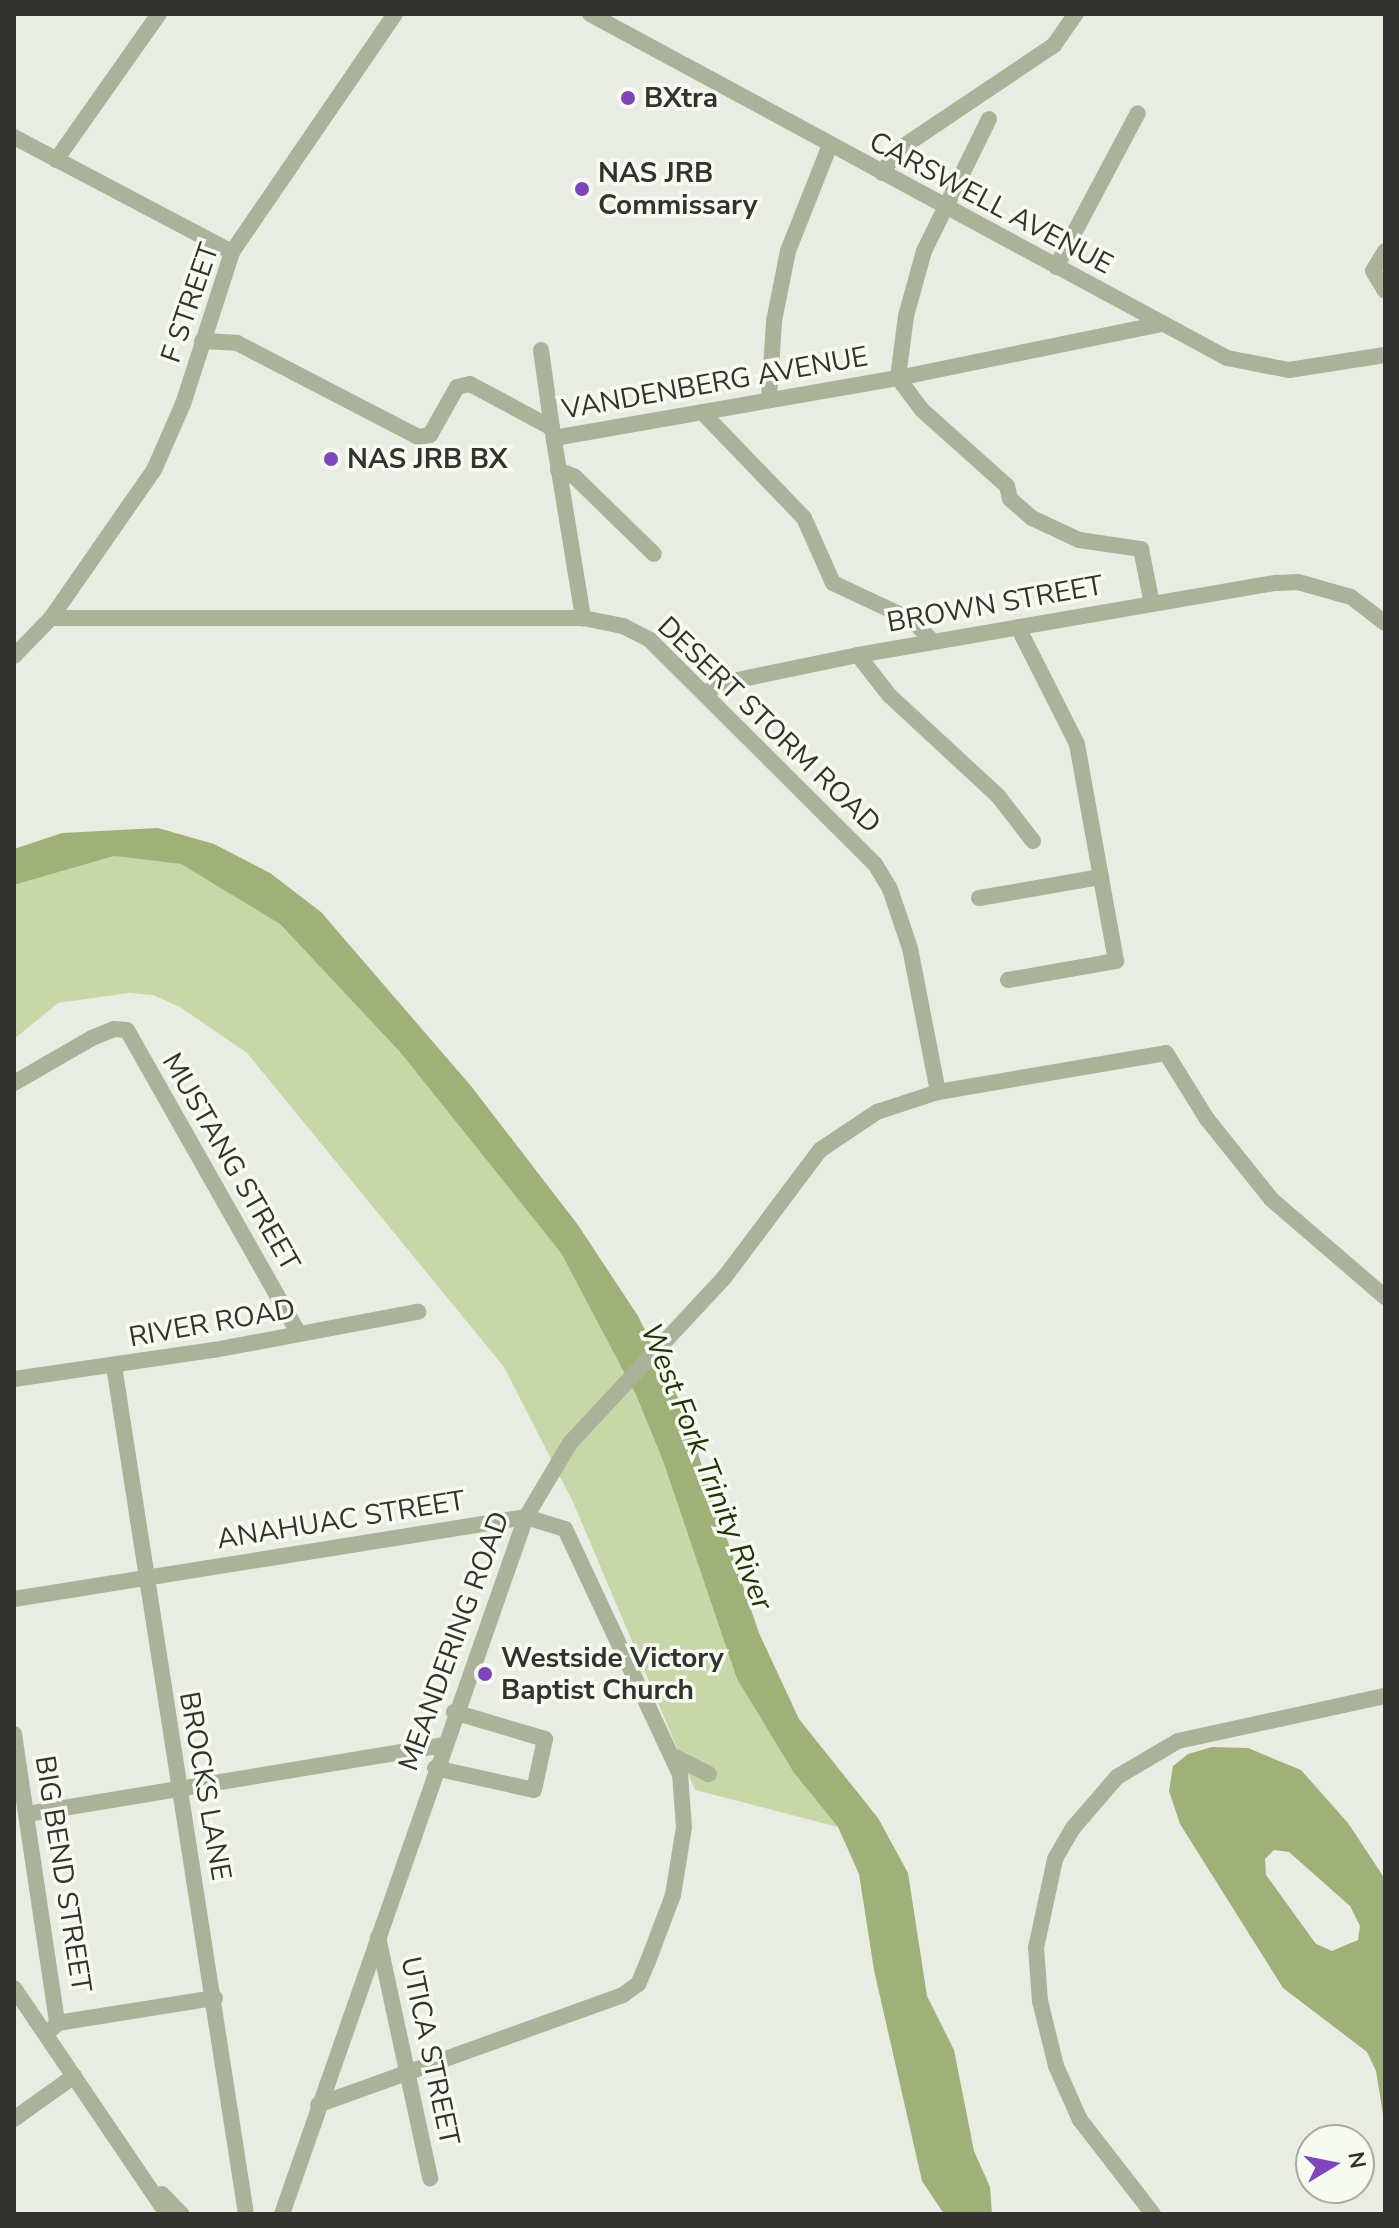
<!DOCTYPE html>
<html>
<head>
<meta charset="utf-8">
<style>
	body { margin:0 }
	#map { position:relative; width:1399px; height:2228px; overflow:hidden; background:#e9ece3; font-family:"Nunito Sans",sans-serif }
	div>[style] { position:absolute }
	.green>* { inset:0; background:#c7d7a8 }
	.water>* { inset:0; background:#9fb179 }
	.minor>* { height:16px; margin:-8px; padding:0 8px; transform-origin:8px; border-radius:8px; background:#aab39a }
	.dots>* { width:22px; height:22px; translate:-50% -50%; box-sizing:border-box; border:4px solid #f6faf0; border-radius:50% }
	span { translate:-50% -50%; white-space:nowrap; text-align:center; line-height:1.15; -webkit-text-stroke:7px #f6faf0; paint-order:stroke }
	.poi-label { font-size:28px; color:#323330; font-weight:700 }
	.left { translate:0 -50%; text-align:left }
	.street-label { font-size:28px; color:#323330 }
	.water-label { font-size:30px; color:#263206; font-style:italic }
	.frame { position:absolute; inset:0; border:16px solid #323330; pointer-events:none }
	.north { position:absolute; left:1295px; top:2124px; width:80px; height:80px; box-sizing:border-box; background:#f6faf0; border:2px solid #a8aaa3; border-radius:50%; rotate:80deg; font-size:22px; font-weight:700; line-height:32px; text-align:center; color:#323330 }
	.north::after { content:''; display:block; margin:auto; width:28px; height:36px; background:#7f45bb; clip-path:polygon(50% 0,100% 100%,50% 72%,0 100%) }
</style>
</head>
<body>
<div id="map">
	<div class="green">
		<div style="clip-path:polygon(114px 856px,181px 864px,280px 924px,400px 1052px,561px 1253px,636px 1395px,663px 1461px,737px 1679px,794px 1773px,838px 1827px,695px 1790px,573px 1502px,504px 1367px,247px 1053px,180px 1007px,153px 995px,129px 993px,58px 1003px,14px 1039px,14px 885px)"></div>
	</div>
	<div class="water">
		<div style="clip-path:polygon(158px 828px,214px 844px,270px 873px,321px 912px,471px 1086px,578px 1225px,638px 1316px,681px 1404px,759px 1633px,799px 1719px,878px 1818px,908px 1873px,927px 1996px,954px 2050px,974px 2151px,990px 2187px,992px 2214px,944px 2214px,922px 2181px,874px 1970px,859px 1874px,838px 1827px,794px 1773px,737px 1679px,663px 1461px,636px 1395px,561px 1253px,400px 1052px,280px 924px,181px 864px,114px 856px,14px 885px,14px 849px,62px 833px)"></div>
		<div style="clip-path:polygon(evenodd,1212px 1747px,1248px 1748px,1301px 1770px,1348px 1823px,1385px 1879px,1385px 2127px,1376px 2071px,1367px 2052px,1283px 1988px,1180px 1824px,1169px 1791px,1173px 1766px,1188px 1754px,1212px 1747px,1274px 1850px,1289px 1852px,1350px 1906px,1360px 1926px,1358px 1940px,1332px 1951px,1316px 1944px,1266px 1875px,1265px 1859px,1274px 1850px)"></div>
	</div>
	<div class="minor">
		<div style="left:590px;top:14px;width:724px;rotate:28.37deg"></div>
		<div style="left:1227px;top:358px;width:63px;rotate:11deg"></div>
		<div style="left:1289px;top:370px;width:97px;rotate:-8.9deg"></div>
		<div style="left:989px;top:119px;width:147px;rotate:116.2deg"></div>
		<div style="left:924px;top:251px;width:67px;rotate:105.5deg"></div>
		<div style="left:906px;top:316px;width:63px;rotate:97.4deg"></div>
		<div style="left:898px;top:378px;width:40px;rotate:53deg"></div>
		<div style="left:922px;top:410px;width:114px;rotate:41.8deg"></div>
		<div style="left:1007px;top:486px;width:13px;rotate:77deg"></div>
		<div style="left:1010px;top:499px;width:29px;rotate:41deg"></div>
		<div style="left:1032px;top:518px;width:52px;rotate:25.1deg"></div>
		<div style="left:1079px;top:540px;width:63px;rotate:8.3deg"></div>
		<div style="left:1141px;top:549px;width:56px;rotate:78.7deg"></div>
		<div style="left:14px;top:137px;width:246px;rotate:27.8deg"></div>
		<div style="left:56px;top:160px;width:179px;rotate:-54.8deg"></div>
		<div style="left:882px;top:173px;width:28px;rotate:-55deg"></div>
		<div style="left:898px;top:150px;width:188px;rotate:-33.9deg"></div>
		<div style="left:1054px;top:45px;width:38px;rotate:-55deg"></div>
		<div style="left:1385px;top:251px;width:23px;rotate:121deg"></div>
		<div style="left:1373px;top:271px;width:23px;rotate:59deg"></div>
		<div style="left:1056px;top:267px;width:174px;rotate:-62deg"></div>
		<div style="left:202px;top:341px;width:35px;rotate:3deg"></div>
		<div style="left:237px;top:343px;width:204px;rotate:27.4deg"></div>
		<div style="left:418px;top:437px;width:12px;rotate:-9deg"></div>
		<div style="left:430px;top:435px;width:55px;rotate:-60.6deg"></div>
		<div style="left:457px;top:387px;width:13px;rotate:-13deg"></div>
		<div style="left:470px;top:384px;width:93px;rotate:28.2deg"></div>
		<div style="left:552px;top:428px;width:193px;rotate:80.7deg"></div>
		<div style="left:541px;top:350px;width:79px;rotate:82deg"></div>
		<div style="left:769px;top:399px;width:78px;rotate:-86.3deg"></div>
		<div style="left:774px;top:321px;width:71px;rotate:-78.7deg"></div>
		<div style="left:788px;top:251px;width:114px;rotate:-68.4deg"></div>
		<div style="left:702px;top:412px;width:147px;rotate:46.1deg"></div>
		<div style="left:804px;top:518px;width:71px;rotate:66deg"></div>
		<div style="left:833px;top:583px;width:87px;rotate:25.1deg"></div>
		<div style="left:912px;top:620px;width:29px;rotate:46deg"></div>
		<div style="left:554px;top:438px;width:349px;rotate:-9.9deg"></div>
		<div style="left:898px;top:378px;width:268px;rotate:-11.6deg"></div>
		<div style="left:558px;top:470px;width:18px;rotate:22deg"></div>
		<div style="left:575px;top:477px;width:110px;rotate:44.3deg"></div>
		<div style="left:51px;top:618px;width:532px"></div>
		<div style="left:583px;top:618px;width:41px;rotate:11.3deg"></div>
		<div style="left:623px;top:626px;width:30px;rotate:27deg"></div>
		<div style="left:650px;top:640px;width:317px;rotate:44.9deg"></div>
		<div style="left:875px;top:864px;width:29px;rotate:59deg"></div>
		<div style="left:890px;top:889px;width:62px;rotate:71.3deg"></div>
		<div style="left:910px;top:948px;width:147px;rotate:79deg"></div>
		<div style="left:858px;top:655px;width:51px;rotate:52.2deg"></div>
		<div style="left:889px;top:695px;width:149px;rotate:42.8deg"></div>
		<div style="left:998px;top:796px;width:57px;rotate:52.1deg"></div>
		<div style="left:14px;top:656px;width:53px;rotate:-45.8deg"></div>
		<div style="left:51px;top:618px;width:180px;rotate:-55.2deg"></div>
		<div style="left:154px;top:470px;width:72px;rotate:-66.3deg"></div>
		<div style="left:183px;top:404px;width:160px;rotate:-72.1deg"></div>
		<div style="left:232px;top:252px;width:288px;rotate:-55.6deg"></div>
		<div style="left:706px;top:694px;width:16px;rotate:-40deg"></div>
		<div style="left:718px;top:684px;width:143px;rotate:-11.7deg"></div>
		<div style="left:858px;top:655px;width:425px;rotate:-9.8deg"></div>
		<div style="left:1277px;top:583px;width:21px;rotate:-3deg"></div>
		<div style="left:1298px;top:582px;width:55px;rotate:15.8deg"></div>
		<div style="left:1351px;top:597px;width:43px;rotate:37.4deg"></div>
		<div style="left:979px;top:898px;width:124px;rotate:-9.8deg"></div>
		<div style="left:1008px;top:980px;width:110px;rotate:-10deg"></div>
		<div style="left:1116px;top:961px;width:220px;rotate:-100.2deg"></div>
		<div style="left:1077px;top:744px;width:131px;rotate:-116.8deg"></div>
		<div style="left:14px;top:1083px;width:90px;rotate:-30deg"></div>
		<div style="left:92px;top:1038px;width:24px;rotate:-22deg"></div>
		<div style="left:114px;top:1029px;width:13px;rotate:4deg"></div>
		<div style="left:127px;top:1030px;width:349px;rotate:60.5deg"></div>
		<div style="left:114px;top:1366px;width:858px;rotate:81.15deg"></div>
		<div style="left:14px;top:1379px;width:202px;rotate:-8.3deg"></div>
		<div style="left:214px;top:1350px;width:208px;rotate:-10.6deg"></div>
		<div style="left:14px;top:1599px;width:519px;rotate:-9.1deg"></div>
		<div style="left:526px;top:1517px;width:41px;rotate:17.1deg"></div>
		<div style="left:565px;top:1529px;width:271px;rotate:64.9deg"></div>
		<div style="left:680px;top:1774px;width:53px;rotate:85.7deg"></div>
		<div style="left:684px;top:1827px;width:69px;rotate:99.2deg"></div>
		<div style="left:673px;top:1895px;width:71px;rotate:110.7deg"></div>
		<div style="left:648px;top:1961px;width:25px;rotate:113deg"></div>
		<div style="left:638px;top:1984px;width:19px;rotate:144deg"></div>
		<div style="left:623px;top:1995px;width:324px;rotate:160.2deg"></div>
		<div style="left:14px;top:1734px;width:292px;rotate:81.5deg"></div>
		<div style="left:675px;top:1757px;width:38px;rotate:27deg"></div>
		<div style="left:435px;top:1768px;width:101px;rotate:12.5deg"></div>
		<div style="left:534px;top:1790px;width:52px;rotate:-77.8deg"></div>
		<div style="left:545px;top:1739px;width:95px;rotate:-163.5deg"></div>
		<div style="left:27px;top:1814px;width:421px;rotate:-9.4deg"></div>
		<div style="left:378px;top:1937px;width:247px;rotate:77.8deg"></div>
		<div style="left:14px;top:1988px;width:273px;rotate:55.9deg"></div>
		<div style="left:53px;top:2028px;width:6px;rotate:-51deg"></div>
		<div style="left:57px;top:2023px;width:160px;rotate:-9deg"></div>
		<div style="left:14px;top:2119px;width:74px;rotate:-35.6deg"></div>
		<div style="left:162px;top:2194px;width:28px;rotate:46deg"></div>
		<div style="left:282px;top:2214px;width:738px;rotate:-70.71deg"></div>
		<div style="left:526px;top:1517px;width:86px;rotate:-59.3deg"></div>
		<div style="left:570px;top:1443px;width:226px;rotate:-47deg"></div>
		<div style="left:724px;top:1278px;width:160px;rotate:-53.1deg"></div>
		<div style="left:820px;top:1150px;width:69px;rotate:-33.7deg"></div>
		<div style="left:877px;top:1112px;width:64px;rotate:-18.2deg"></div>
		<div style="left:938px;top:1092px;width:231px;rotate:-9.7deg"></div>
		<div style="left:1166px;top:1053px;width:78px;rotate:58.2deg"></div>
		<div style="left:1207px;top:1119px;width:102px;rotate:51.3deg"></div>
		<div style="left:1271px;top:1199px;width:150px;rotate:40.7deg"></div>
		<div style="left:1153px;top:2214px;width:119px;rotate:-127.8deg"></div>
		<div style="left:1080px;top:2120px;width:59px;rotate:-114deg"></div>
		<div style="left:1056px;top:2066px;width:67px;rotate:-103.8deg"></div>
		<div style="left:1040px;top:2001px;width:53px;rotate:-94.3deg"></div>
		<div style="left:1036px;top:1948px;width:91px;rotate:-77.9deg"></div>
		<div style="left:1055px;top:1859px;width:36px;rotate:-60deg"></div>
		<div style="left:1073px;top:1828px;width:67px;rotate:-49.2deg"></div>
		<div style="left:1117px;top:1777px;width:71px;rotate:-30.5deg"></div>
		<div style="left:1178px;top:1741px;width:212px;rotate:-12.3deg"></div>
	</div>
	<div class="dots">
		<div style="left:628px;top:98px;background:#7f45bb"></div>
		<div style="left:582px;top:189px;background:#7f45bb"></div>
		<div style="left:331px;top:459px;background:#7f45bb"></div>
		<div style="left:485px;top:1674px;background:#7f45bb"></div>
	</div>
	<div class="poi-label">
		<span class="left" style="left:644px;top:98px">BXtra</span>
		<span class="left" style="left:598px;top:189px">NAS JRB<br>Commissary</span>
		<span class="left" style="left:347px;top:459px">NAS JRB BX</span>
		<span class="left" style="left:501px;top:1674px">Westside Victory<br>Baptist Church</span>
	</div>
	<div class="street-label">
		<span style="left:991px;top:203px;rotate:28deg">CARSWELL AVENUE</span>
		<span style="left:190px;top:303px;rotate:-71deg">F STREET</span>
		<span style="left:715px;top:383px;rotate:-10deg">VANDENBERG AVENUE</span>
		<span style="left:995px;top:604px;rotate:-10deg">BROWN STREET</span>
		<span style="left:769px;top:725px;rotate:44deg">DESERT STORM ROAD</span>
		<span style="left:231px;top:1162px;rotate:60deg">MUSTANG STREET</span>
		<span style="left:212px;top:1323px;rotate:-10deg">RIVER ROAD</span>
		<span style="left:341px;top:1520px;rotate:-9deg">ANAHUAC STREET</span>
		<span style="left:454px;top:1641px;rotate:-70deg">MEANDERING ROAD</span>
		<span style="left:205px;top:1786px;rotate:80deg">BROCKS LANE</span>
		<span style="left:63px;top:1874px;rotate:81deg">BIG BEND STREET</span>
		<span style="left:430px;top:2051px;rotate:78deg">UTICA STREET</span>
	</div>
	<div class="water-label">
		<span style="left:706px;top:1467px;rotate:68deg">West Fork Trinity River</span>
	</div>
	<div class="frame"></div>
	<div class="north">N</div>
</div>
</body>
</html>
